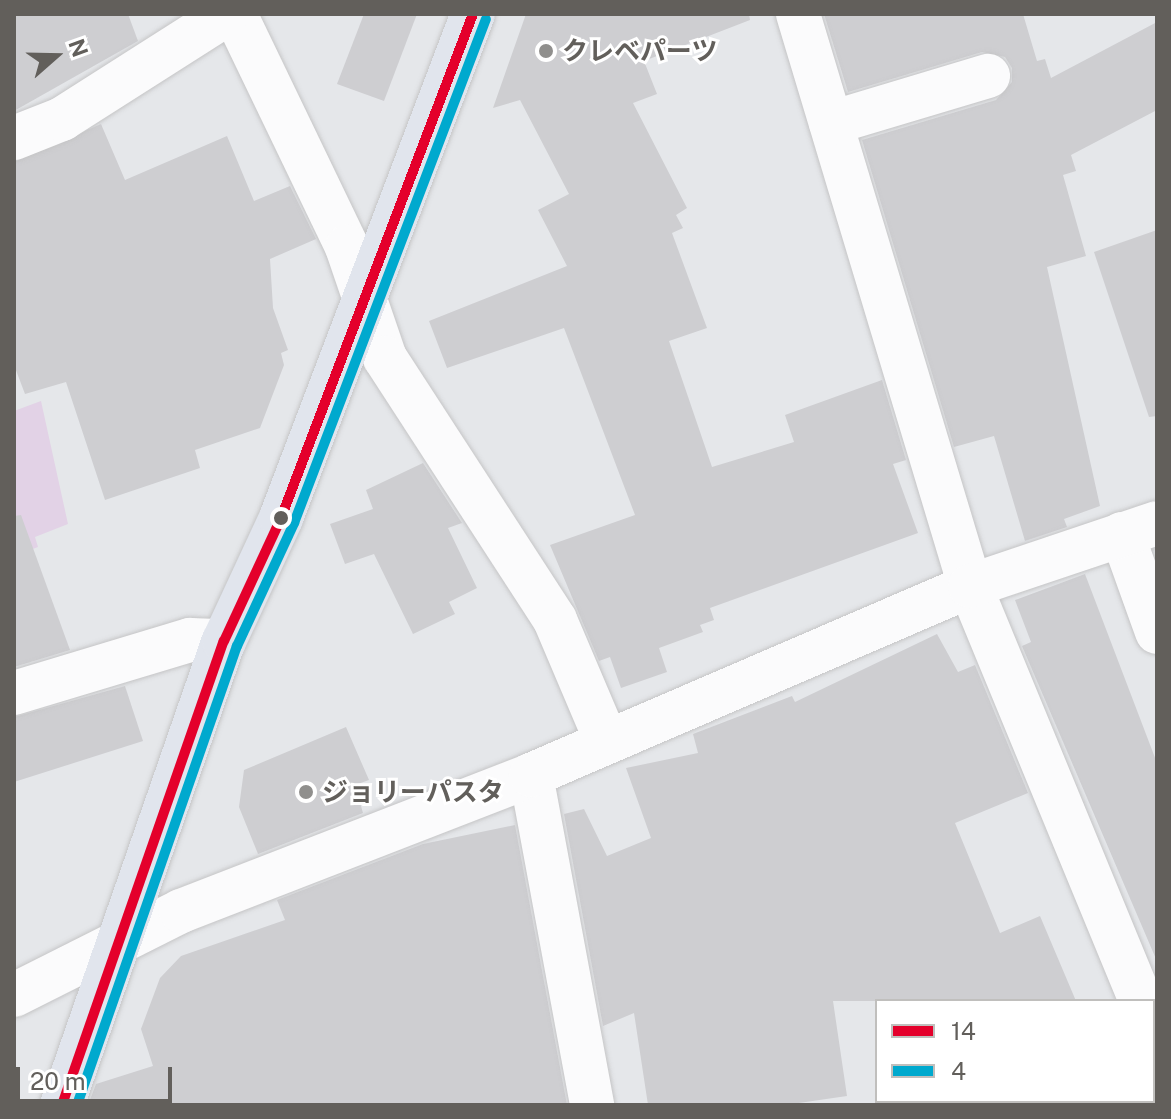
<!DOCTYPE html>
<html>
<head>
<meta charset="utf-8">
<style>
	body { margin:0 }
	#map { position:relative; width:1171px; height:1119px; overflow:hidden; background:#e5e7ea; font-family:"Public Sans","Noto Sans JP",sans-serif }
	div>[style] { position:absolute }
	.green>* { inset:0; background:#e2d2e6 }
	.building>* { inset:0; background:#ceced1 }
	.roads { filter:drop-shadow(0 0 2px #c5c5c6) drop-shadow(0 0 2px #c5c5c6) }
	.street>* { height:44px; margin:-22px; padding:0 22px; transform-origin:22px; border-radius:22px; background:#fbfbfc }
	.highway>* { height:44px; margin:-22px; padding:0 22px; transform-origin:22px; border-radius:22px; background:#e1e5ed }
	.bus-1>* { height:10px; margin:-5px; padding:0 5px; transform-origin:5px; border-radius:5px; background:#e4002b }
	.bus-2>* { height:10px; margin:-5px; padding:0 5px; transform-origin:5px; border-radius:5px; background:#00a9ce }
	.dots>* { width:22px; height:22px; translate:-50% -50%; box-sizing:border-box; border:4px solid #fff; border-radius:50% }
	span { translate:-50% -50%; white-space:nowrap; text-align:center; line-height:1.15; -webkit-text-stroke:6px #fff; paint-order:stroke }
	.poi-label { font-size:26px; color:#625f5b; font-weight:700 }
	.left { translate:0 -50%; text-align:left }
	.frame { position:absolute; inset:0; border:16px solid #625f5b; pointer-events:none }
	.legend { position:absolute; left:875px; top:999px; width:280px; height:104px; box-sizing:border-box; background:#fff; border:2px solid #c0bfbd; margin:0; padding:10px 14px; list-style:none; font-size:24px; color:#625f5b }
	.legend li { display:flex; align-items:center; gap:16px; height:40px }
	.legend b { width:40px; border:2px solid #c0bfbd }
	.north { position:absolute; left:16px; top:16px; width:80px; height:80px; -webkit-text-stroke:6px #fff; paint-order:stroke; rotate:70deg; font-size:22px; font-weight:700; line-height:32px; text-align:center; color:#625f5b }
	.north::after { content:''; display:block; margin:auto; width:28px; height:36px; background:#625f5b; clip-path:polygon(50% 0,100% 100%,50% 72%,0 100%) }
	.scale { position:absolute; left:16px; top:1067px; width:156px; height:36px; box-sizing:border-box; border:4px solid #625f5b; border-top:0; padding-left:10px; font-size:24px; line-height:28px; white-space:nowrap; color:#625f5b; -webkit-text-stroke:6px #fff; paint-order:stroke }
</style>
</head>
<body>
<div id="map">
	<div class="green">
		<div style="clip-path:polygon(41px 401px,68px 524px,35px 537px,38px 547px,14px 556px,14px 411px)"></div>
	</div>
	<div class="building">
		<div style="clip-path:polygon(14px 14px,128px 14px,138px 41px,14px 111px)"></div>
		<div style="clip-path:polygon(364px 14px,417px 14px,384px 101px,337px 84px)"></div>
		<div style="clip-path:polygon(526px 14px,749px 14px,750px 20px,644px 61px,657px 94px,633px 103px,687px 208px,676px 215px,683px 228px,672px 233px,707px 328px,669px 341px,712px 467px,794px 442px,785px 415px,882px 380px,906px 460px,893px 464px,918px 533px,710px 608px,714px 620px,700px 625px,703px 632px,659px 648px,667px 672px,621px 688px,610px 657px,599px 661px,550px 545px,635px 515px,564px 328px,447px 368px,429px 321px,567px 266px,538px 210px,569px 194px,520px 100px,493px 108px)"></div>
		<div style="clip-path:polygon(824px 14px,1023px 14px,1037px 61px,1045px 59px,1051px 78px,1157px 22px,1157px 110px,1071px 155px,1076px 171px,1063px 175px,1086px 256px,1047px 267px,1100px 506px,1064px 519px,1067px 527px,1025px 541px,994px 436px,954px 447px,862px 140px,996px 100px,1012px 82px,1012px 68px,1005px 57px,982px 52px,848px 92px)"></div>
		<div style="clip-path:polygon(101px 124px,125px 180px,227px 136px,254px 201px,290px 186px,316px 239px,270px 259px,273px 308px,288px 350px,281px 353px,284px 365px,260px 428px,195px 450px,200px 468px,105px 500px,66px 382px,25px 394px,14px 365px,14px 162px)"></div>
		<div style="clip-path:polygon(1157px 230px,1157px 416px,1149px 417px,1094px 252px)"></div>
		<div style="clip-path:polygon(423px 463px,462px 523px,448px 528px,477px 588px,449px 602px,455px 614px,413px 634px,374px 554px,345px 564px,330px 524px,373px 509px,366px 490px)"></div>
		<div style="clip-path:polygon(21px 515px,70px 650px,14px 667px,14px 516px)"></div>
		<div style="clip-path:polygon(1085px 574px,1157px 763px,1156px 959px,1022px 646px,1031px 642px,1015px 600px)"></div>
		<div style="clip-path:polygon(937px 634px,958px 672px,975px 665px,1028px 793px,955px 823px,1000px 933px,1040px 916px,1076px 1001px,833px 1001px,847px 1096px,785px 1105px,648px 1105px,634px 1013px,603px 1026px,564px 814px,584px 809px,607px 856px,651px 838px,626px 768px,698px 753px,693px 734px,792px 696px,795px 702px)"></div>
		<div style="clip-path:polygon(125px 686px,143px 741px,14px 782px,14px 717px)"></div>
		<div style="clip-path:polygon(346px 727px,369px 780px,355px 785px,363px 813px,258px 854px,239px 807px,244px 770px)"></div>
		<div style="clip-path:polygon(515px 825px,567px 1105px,88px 1105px,96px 1084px,153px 1066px,141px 1029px,160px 978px,181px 956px,285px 920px,277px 900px,423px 844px)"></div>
	</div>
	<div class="roads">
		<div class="street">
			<div style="left:235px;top:14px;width:259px;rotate:64.3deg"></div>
			<div style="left:347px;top:247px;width:117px;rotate:71.1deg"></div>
			<div style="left:385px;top:358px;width:312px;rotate:57deg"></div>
			<div style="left:555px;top:620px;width:130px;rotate:67deg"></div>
			<div style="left:798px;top:14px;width:597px;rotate:73.26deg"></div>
			<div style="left:970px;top:586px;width:449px;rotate:67.6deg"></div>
			<div style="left:831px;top:123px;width:164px;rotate:-16.7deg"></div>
			<div style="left:14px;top:138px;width:52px;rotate:-21.6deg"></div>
			<div style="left:62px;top:119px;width:196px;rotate:-32.5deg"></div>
			<div style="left:1122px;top:534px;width:104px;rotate:70.3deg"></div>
			<div style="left:14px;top:693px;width:184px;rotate:-16.8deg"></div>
			<div style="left:190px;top:640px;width:34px;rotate:2deg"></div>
			<div style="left:531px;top:775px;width:336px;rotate:79.5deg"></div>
			<div style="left:14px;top:995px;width:187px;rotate:-26.7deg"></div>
			<div style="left:181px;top:911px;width:375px;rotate:-21.2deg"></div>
			<div style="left:531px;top:775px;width:478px;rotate:-23.3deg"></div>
			<div style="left:970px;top:586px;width:197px;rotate:-18.6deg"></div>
			<div style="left:1153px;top:1031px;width:11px;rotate:68deg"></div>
		</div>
		<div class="highway">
			<div style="left:62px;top:1105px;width:491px;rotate:-70.8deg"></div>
			<div style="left:224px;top:641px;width:136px;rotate:-65.1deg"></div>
			<div style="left:281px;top:518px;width:539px;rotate:-69.15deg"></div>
		</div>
	</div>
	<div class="bus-1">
		<div style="left:62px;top:1105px;width:491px;rotate:-70.8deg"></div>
		<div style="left:224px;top:641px;width:136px;rotate:-65.1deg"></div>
		<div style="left:281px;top:518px;width:539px;rotate:-69.15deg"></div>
	</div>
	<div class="bus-2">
		<div style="left:77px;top:1105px;width:486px;rotate:-70.8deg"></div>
		<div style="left:237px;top:646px;width:136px;rotate:-65.1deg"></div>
		<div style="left:294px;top:523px;width:539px;rotate:-69.15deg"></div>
	</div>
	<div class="dots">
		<div style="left:546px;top:51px;background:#908f8d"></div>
		<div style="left:281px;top:518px;background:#625f5b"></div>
		<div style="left:306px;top:792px;background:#908f8d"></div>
	</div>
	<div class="poi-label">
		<span class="left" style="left:562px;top:51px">クレベパーツ</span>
		<span class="left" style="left:322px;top:792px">ジョリーパスタ</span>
	</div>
	<div class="frame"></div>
	<ul class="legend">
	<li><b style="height:10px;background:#e4002b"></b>14</li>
	<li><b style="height:10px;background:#00a9ce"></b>4</li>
	</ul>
	<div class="north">N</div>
	<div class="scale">20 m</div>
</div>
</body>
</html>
